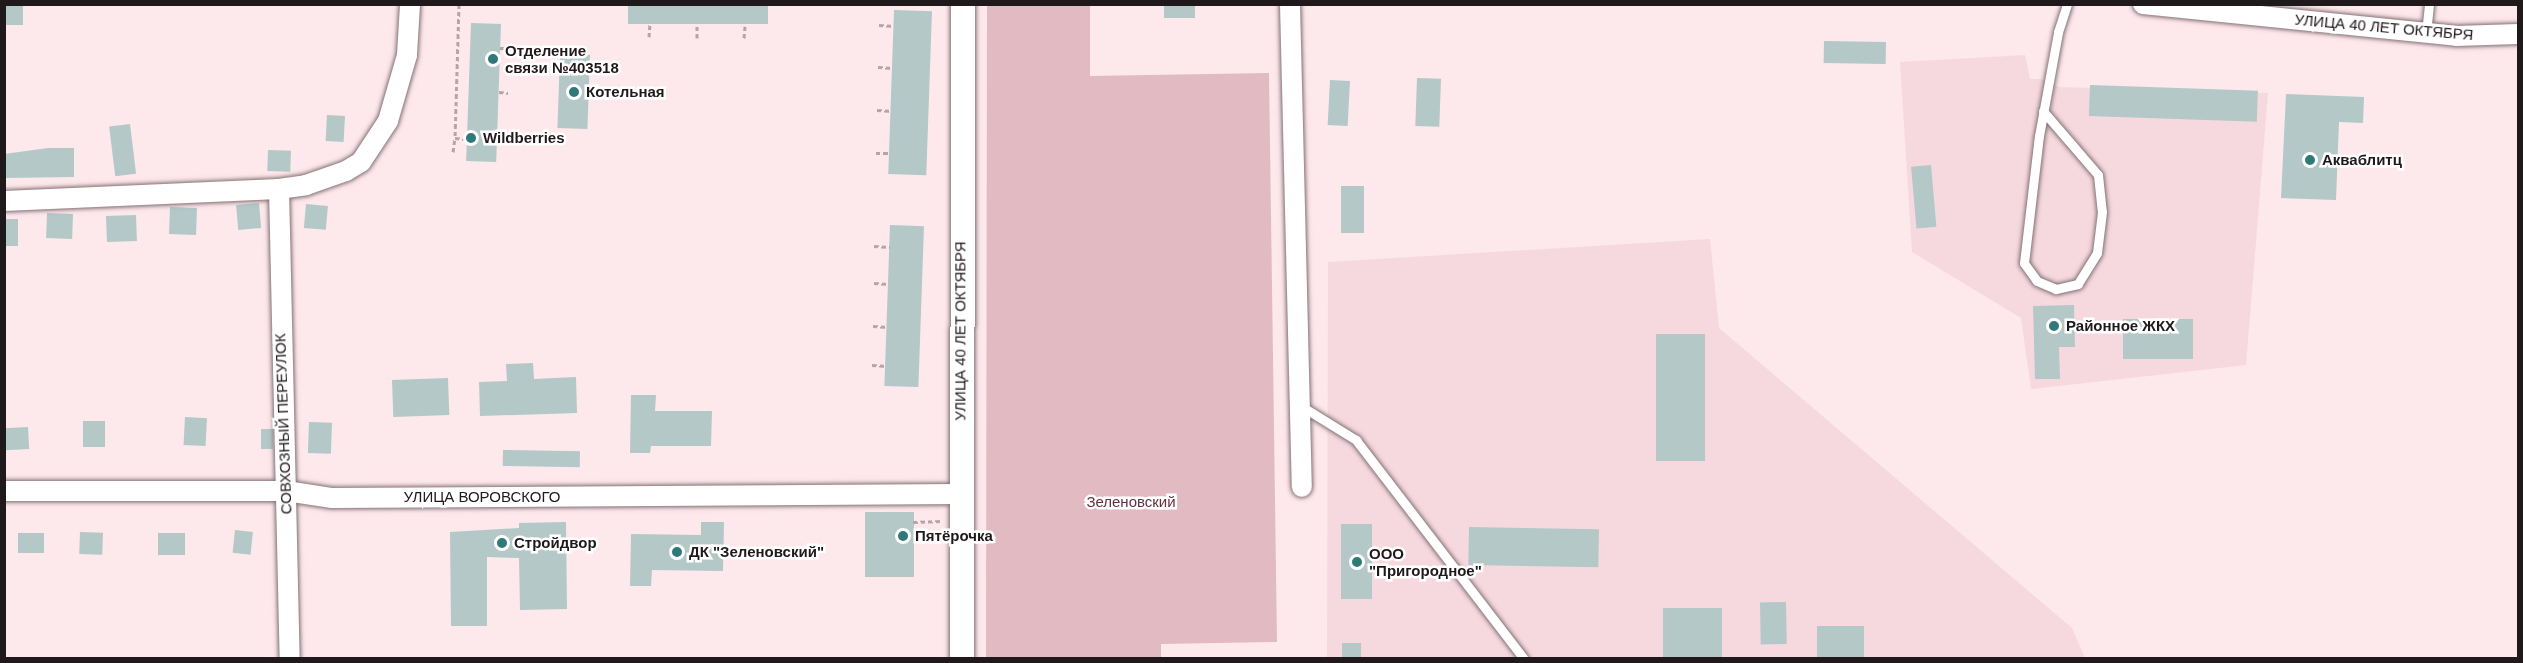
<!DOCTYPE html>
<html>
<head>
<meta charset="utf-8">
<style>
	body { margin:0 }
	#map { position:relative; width:2523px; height:663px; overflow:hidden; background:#fde8ec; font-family:Helvetica,sans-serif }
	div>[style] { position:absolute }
	.built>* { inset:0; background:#f6d9df }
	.green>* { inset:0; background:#e1bac2 }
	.building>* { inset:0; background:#b3c8c7; transform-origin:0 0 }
	.path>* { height:3px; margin-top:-1.5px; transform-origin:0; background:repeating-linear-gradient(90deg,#b5a4a8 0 4.5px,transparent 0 7.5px) }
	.roads { filter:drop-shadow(0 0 2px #847275) drop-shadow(0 0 2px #847275) }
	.service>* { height:9px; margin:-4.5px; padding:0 4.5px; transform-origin:4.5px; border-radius:4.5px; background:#fff }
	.minor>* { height:20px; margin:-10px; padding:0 10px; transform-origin:10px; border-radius:10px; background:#fff }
	.tertiary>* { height:24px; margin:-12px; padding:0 12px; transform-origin:12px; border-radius:12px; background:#fff }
	.dots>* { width:16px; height:16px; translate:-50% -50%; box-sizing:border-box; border:3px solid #fff; border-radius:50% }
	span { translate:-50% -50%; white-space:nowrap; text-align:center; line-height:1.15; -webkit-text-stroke:5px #fff; paint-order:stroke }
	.street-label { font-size:15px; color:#20191b }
	.poi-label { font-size:15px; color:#20191b; font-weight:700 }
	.left { translate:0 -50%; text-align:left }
	.park-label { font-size:15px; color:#662f3f }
	.frame { position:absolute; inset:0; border:6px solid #20191b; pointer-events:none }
</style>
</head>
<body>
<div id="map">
	<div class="built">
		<div style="clip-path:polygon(2025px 55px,2030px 79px,2042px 79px,2059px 87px,2268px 93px,2246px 365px,2031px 389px,2021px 318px,1912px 252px,1900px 62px)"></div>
		<div style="clip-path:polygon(1710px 239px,1719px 328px,2072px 628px,2085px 658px,1327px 658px,1328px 262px)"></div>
	</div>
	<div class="green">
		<div style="clip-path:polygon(987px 5px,1090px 5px,1090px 76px,1269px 73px,1277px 642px,1161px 644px,1161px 658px,986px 658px)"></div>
	</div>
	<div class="building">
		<div style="left:5px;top:4px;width:18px;height:21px"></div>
		<div style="left:628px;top:4px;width:140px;height:20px"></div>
		<div style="left:1164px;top:4px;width:31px;height:14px"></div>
		<div style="left:894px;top:10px;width:38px;height:164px;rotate:2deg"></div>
		<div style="left:471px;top:23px;width:30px;height:138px;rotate:2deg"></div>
		<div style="left:1824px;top:41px;width:62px;height:22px;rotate:1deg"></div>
		<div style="left:560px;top:54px;width:30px;height:74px;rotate:2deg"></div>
		<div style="left:1417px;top:78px;width:24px;height:48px;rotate:2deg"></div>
		<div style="left:1330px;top:80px;width:20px;height:45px;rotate:3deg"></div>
		<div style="left:2090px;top:85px;width:168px;height:31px;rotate:2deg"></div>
		<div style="clip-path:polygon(2286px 94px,2364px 97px,2363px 123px,2339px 122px,2336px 200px,2281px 198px)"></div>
		<div style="left:327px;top:115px;width:18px;height:26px;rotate:3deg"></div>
		<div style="left:130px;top:124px;width:50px;height:21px;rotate:83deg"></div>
		<div style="clip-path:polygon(48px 148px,74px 148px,74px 177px,4px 178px,4px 154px)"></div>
		<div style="left:268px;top:150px;width:23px;height:21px;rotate:2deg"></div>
		<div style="left:1931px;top:165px;width:62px;height:20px;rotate:85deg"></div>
		<div style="left:1341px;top:186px;width:23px;height:47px"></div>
		<div style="left:259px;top:203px;width:25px;height:23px;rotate:85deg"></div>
		<div style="left:306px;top:204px;width:22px;height:24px;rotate:5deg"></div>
		<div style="left:170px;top:207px;width:27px;height:27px;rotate:2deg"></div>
		<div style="left:73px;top:214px;width:25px;height:26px;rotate:92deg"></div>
		<div style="left:136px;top:215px;width:26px;height:30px;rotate:88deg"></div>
		<div style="left:4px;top:219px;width:14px;height:27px"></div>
		<div style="left:890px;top:225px;width:34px;height:161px;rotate:2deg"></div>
		<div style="clip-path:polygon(2074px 305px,2075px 347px,2059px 347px,2060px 379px,2035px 379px,2033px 306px)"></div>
		<div style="left:2123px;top:319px;width:70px;height:40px"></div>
		<div style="left:1656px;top:334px;width:49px;height:127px"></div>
		<div style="clip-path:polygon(533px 363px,534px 379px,576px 377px,577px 413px,480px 416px,479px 382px,507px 381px,506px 364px)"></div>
		<div style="left:448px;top:378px;width:37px;height:56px;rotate:88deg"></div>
		<div style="clip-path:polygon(631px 395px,656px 395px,655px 411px,712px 411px,711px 446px,651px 446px,650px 453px,630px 453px)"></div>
		<div style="left:185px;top:417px;width:22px;height:28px;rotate:3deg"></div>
		<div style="left:83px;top:421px;width:22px;height:26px"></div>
		<div style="left:309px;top:422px;width:23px;height:31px;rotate:2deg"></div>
		<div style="left:28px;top:427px;width:22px;height:24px;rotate:87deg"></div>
		<div style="left:261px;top:429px;width:12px;height:20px"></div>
		<div style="left:503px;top:450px;width:77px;height:16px;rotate:1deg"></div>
		<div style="left:865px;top:512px;width:49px;height:65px"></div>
		<div style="clip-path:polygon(566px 522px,567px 609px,520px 610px,519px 558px,487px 557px,487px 626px,451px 626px,450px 532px,519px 528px,519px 523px)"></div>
		<div style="clip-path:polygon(701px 522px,724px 522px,723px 571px,652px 570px,651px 586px,630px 586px,631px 534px,701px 535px)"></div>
		<div style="left:1341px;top:524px;width:31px;height:75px"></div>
		<div style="left:1469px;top:527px;width:130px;height:38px;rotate:1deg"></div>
		<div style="left:235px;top:530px;width:18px;height:23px;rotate:6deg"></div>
		<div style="left:80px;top:532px;width:23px;height:22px;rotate:2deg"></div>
		<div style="left:18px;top:533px;width:26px;height:20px"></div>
		<div style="left:158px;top:533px;width:27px;height:22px"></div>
		<div style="left:1786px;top:602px;width:42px;height:26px;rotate:89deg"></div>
		<div style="left:1663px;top:608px;width:59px;height:50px"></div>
		<div style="left:1817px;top:626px;width:47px;height:32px"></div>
		<div style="left:1342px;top:643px;width:19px;height:15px"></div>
	</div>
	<div class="path">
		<div style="left:459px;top:4px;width:134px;rotate:91.7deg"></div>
		<div style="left:455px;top:138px;width:12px;rotate:5deg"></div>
		<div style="left:879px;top:25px;width:15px;rotate:4deg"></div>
		<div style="left:649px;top:37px;width:13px;rotate:-86deg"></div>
		<div style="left:697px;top:38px;width:13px;rotate:-90deg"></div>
		<div style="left:744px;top:38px;width:12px;rotate:-85deg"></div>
		<div style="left:500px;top:48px;width:9px"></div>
		<div style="left:878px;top:67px;width:15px;rotate:4deg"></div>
		<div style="left:499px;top:92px;width:9px;rotate:6deg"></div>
		<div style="left:877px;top:110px;width:15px;rotate:4deg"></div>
		<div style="left:497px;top:140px;width:10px"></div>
		<div style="left:453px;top:152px;width:14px;rotate:-82deg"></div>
		<div style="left:876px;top:153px;width:15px"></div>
		<div style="left:874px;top:246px;width:16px;rotate:4deg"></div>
		<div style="left:874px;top:283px;width:15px;rotate:4deg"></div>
		<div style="left:873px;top:326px;width:15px;rotate:4deg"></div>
		<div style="left:872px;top:365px;width:15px;rotate:4deg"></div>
		<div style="left:913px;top:522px;width:29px;rotate:-2deg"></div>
	</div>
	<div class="roads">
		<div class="service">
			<div style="left:2426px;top:33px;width:29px;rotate:-84deg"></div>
			<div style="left:2043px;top:111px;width:84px;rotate:49.3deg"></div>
			<div style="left:2098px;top:175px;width:37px;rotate:84deg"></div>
			<div style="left:2102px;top:212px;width:41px;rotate:97deg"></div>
			<div style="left:2097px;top:253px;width:36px;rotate:122deg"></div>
			<div style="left:2078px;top:284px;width:23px;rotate:167deg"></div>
			<div style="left:2056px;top:289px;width:21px;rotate:-157deg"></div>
			<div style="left:2037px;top:281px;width:22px;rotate:-126deg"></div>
			<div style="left:2024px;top:263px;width:128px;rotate:-83.3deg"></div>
			<div style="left:2039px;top:136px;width:106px;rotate:-79.6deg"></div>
			<div style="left:2058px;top:32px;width:29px;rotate:-72deg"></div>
			<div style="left:1301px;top:406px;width:65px;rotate:31.7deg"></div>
			<div style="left:1356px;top:440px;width:275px;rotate:52.5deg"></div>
		</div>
		<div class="minor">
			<div style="left:1290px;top:4px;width:483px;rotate:88.6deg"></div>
			<div style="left:2143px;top:4px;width:315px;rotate:5.8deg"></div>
			<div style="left:2456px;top:36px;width:62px;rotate:-1.8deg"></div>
			<div style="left:279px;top:189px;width:469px;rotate:88.7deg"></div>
			<div style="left:4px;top:201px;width:275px;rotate:-2.5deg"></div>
			<div style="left:279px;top:189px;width:27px;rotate:-8deg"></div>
			<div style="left:306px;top:185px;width:42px;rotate:-19.3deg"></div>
			<div style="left:346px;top:171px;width:17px;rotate:-31deg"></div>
			<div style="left:361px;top:162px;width:49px;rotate:-56.6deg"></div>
			<div style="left:388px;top:121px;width:69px;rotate:-73.9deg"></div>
			<div style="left:407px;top:55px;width:51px;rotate:-86.6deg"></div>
			<div style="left:4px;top:491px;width:282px"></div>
			<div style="left:286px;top:491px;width:47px;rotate:8.7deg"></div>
			<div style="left:332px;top:498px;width:628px;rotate:-0.36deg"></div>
		</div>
		<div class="tertiary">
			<div style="left:962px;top:658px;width:654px;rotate:-89.91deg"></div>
		</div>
	</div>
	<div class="dots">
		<div style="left:493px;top:59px;background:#307979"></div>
		<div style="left:574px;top:92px;background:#307979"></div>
		<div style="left:471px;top:138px;background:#307979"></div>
		<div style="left:2310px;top:160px;background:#307979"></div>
		<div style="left:2054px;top:326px;background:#307979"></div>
		<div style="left:903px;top:536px;background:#307979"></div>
		<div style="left:502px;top:543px;background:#307979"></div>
		<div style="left:677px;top:552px;background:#307979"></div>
		<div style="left:1357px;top:562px;background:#307979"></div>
	</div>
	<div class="street-label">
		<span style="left:2384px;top:27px;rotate:5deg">УЛИЦА 40 ЛЕТ ОКТЯБРЯ</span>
		<span style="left:960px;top:331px;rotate:-90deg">УЛИЦА 40 ЛЕТ ОКТЯБРЯ</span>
		<span style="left:283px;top:424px;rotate:-92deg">СОВХОЗНЫЙ ПЕРЕУЛОК</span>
		<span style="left:482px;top:497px">УЛИЦА ВОРОВСКОГО</span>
	</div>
	<div class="poi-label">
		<span class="left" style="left:505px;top:59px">Отделение<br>связи №403518</span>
		<span class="left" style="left:586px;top:92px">Котельная</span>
		<span class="left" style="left:483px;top:138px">Wildberries</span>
		<span class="left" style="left:2322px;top:160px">Акваблитц</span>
		<span class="left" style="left:2066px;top:326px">Районное ЖКХ</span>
		<span class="left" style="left:915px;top:536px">Пятёрочка</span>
		<span class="left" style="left:514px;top:543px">Стройдвор</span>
		<span class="left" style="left:689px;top:552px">ДК "Зеленовский"</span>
		<span class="left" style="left:1369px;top:562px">ООО<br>"Пригородное"</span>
	</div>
	<div class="park-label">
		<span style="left:1131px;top:502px">Зеленовский</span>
	</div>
	<div class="frame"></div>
</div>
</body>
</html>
